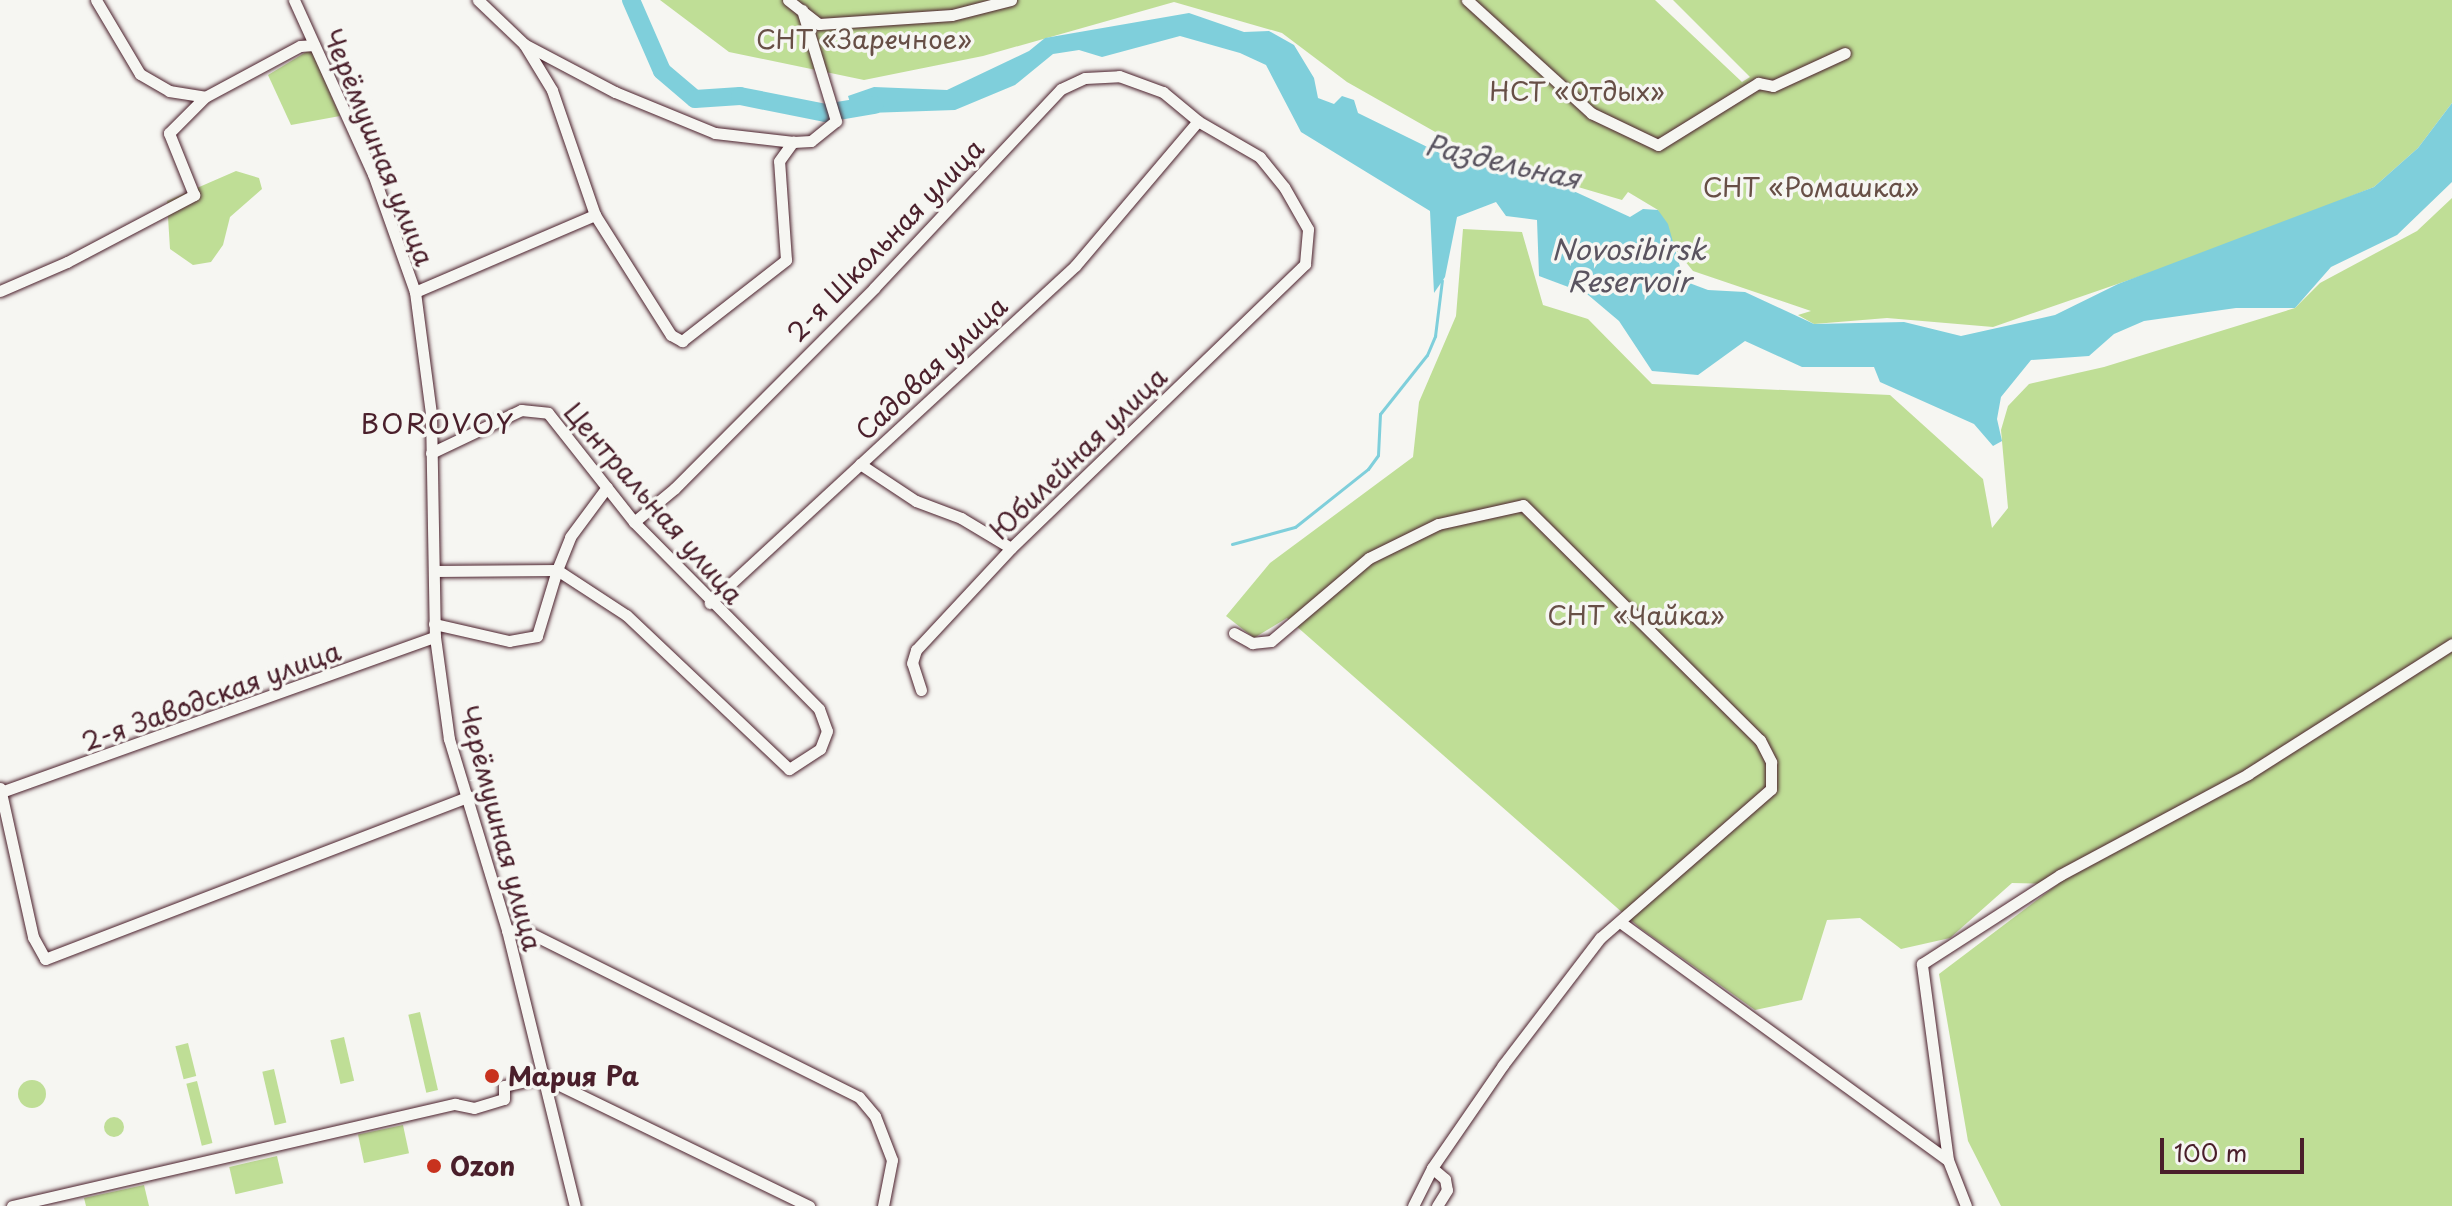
<!DOCTYPE html>
<html>
<head>
<meta charset="utf-8">
<style>
	body { margin:0 }
	#map { position:relative; width:2452px; height:1206px; overflow:hidden; background:#f6f6f2; font-family:"Playpen Sans",sans-serif }
	div>[style] { position:absolute }
	.green>* { inset:0; background:#bfde96; transform-origin:0 0 }
	.round { border-radius:50% }
	.water>* { inset:0; background:#7fcfdb }
	.stream>* { height:3px; margin:-1.5px; padding:0 1.5px; transform-origin:1.5px; border-radius:1.5px; background:#7fcfdb }
	.river>* { height:18px; margin:-9px; padding:0 9px; transform-origin:9px; border-radius:9px; background:#7fcfdb }
	.roads { filter:drop-shadow(0 0 2px #4a1f2b) drop-shadow(0 0 2px #4a1f2b) }
	.minor>* { height:11px; margin:-5.5px; padding:0 5.5px; transform-origin:5.5px; border-radius:5.5px; background:#f6f6f2 }
	.dots>* { width:22px; height:22px; translate:-50% -50%; box-sizing:border-box; border:4px solid #f6f6f2; border-radius:50% }
	span { translate:-50% -50%; white-space:nowrap; text-align:center; line-height:1.15; -webkit-text-stroke:7px #f6f6f2; paint-order:stroke }
	.park-label { font-size:26px; color:#674f46 }
	.street-label { font-size:26px; color:#4a1f2b }
	.poi-label { font-size:26px; color:#4a1f2b; font-weight:700 }
	.left { translate:0 -50%; text-align:left }
	.water-label { font-size:28px; color:#5a5460; font-style:italic }
	.neighbourhood-label { font-size:28px; color:#4a1f2b; letter-spacing:2px }
	.scale { position:absolute; left:2160px; top:1138px; width:144px; height:36px; box-sizing:border-box; border:4px solid #4a1f2b; border-top:0; padding-left:10px; font-size:24px; line-height:28px; white-space:nowrap; color:#4a1f2b; -webkit-text-stroke:6px #f6f6f2; paint-order:stroke }
</style>
</head>
<body>
<div id="map">
	<div class="green">
		<div style="clip-path:polygon(660px 0,1655px 0,1742px 82px,1750px 77px,1673px 0,2452px 0,2452px 103px,2418px 148px,2374px 187px,2219px 249px,1993px 327px,1887px 318px,1814px 324px,1798px 315px,1811px 311px,1693px 271px,1675px 249px,1658px 210px,1628px 192px,1622px 200px,1483px 159px,1347px 82px,1282px 33px,1174px 2px,983px 56px,864px 80px,729px 52px)"></div>
		<div style="clip-path:polygon(311px 49px,340px 116px,291px 125px,268px 75px)"></div>
		<div style="clip-path:polygon(236px 171px,259px 178px,262px 189px,230px 217px,223px 245px,211px 262px,193px 265px,170px 249px,167px 201px)"></div>
		<div style="clip-path:polygon(2452px 198px,2452px 1206px,2001px 1206px,1968px 1141px,1939px 974px,2058px 884px,2012px 883px,1950px 938px,1901px 949px,1860px 918px,1827px 920px,1802px 1000px,1755px 1010px,1640px 928px,1287px 618px,1254px 638px,1226px 616px,1270px 563px,1413px 457px,1419px 402px,1456px 316px,1463px 229px,1522px 232px,1543px 305px,1588px 319px,1652px 384px,1890px 395px,1983px 479px,1992px 528px,2008px 508px,2001px 430px,2008px 406px,2029px 384px,2104px 367px,2295px 308px,2320px 283px,2417px 231px)"></div>
		<div style="left:420px;top:1012px;width:80px;height:12px;rotate:77deg"></div>
		<div style="left:344px;top:1037px;width:45px;height:14px;rotate:77deg"></div>
		<div style="left:188px;top:1043px;width:34px;height:13px;rotate:76deg"></div>
		<div style="left:274px;top:1069px;width:55px;height:12px;rotate:77deg"></div>
		<div class="round" style="left:18px;top:1080px;width:28px;height:28px"></div>
		<div style="left:197px;top:1081px;width:64px;height:11px;rotate:76deg"></div>
		<div class="round" style="left:104px;top:1117px;width:20px;height:20px"></div>
		<div style="left:403px;top:1125px;width:29px;height:46px;rotate:78deg"></div>
		<div style="left:277px;top:1156px;width:28px;height:49px;rotate:77deg"></div>
		<div style="clip-path:polygon(144px 1185px,149px 1206px,86px 1206px,84px 1198px)"></div>
	</div>
	<div class="water">
		<div style="clip-path:polygon(1189px 13px,1244px 32px,1269px 31px,1294px 45px,1314px 78px,1318px 98px,1334px 104px,1342px 96px,1354px 100px,1358px 113px,1460px 163px,1500px 164px,1543px 177px,1630px 217px,1643px 209px,1658px 210px,1668px 224px,1684px 281px,1708px 290px,1745px 292px,1814px 324px,1904px 322px,1961px 336px,2055px 315px,2118px 284px,2374px 187px,2418px 148px,2452px 103px,2452px 182px,2397px 235px,2331px 267px,2295px 308px,2236px 308px,2144px 321px,2114px 334px,2089px 356px,2031px 360px,2001px 397px,1997px 419px,2002px 441px,1993px 446px,1974px 424px,1880px 382px,1874px 367px,1802px 367px,1745px 341px,1698px 375px,1652px 371px,1619px 321px,1587px 294px,1539px 276px,1537px 220px,1506px 216px,1496px 202px,1457px 217px,1445px 277px,1434px 293px,1430px 211px,1301px 132px,1266px 65px,1240px 53px,1180px 36px,1102px 57px,1079px 50px,1053px 54px,1015px 85px,955px 110px,868px 113px,852px 109px,848px 96px,874px 87px,947px 90px,1029px 51px,1045px 38px)"></div>
	</div>
	<div class="stream">
		<div style="left:1232px;top:544px;width:65px;rotate:-15.1deg"></div>
		<div style="left:1295px;top:527px;width:93px;rotate:-38.5deg"></div>
		<div style="left:1368px;top:469px;width:17px;rotate:-54deg"></div>
		<div style="left:1378px;top:455px;width:41px;rotate:-87.2deg"></div>
		<div style="left:1380px;top:414px;width:75px;rotate:-51.5deg"></div>
		<div style="left:1427px;top:355px;width:21px;rotate:-67deg"></div>
		<div style="left:1435px;top:336px;width:56px;rotate:-82.9deg"></div>
	</div>
	<div class="river">
		<div style="left:631px;top:0;width:77px;rotate:66.4deg"></div>
		<div style="left:662px;top:71px;width:43px;rotate:40.3deg"></div>
		<div style="left:695px;top:99px;width:45px;rotate:-3.8deg"></div>
		<div style="left:740px;top:96px;width:88px;rotate:11.2deg"></div>
		<div style="left:826px;top:113px;width:49px;rotate:-9.5deg"></div>
	</div>
	<div class="roads">
		<div class="minor">
			<div style="left:96px;top:0;width:86px;rotate:59.3deg"></div>
			<div style="left:140px;top:74px;width:34px;rotate:30deg"></div>
			<div style="left:169px;top:91px;width:36px;rotate:9deg"></div>
			<div style="left:205px;top:97px;width:108px;rotate:-28.2deg"></div>
			<div style="left:300px;top:46px;width:14px;rotate:-4deg"></div>
			<div style="left:294px;top:0;width:191px;rotate:65.6deg"></div>
			<div style="left:373px;top:174px;width:125px;rotate:70.4deg"></div>
			<div style="left:415px;top:292px;width:122px;rotate:82.5deg"></div>
			<div style="left:431px;top:413px;width:224px;rotate:89deg"></div>
			<div style="left:435px;top:637px;width:103px;rotate:82.2deg"></div>
			<div style="left:449px;top:739px;width:200px;rotate:73.1deg"></div>
			<div style="left:507px;top:930px;width:284px;rotate:76.2deg"></div>
			<div style="left:788px;top:0;width:39px;rotate:38deg"></div>
			<div style="left:819px;top:24px;width:133px;rotate:-3.9deg"></div>
			<div style="left:952px;top:15px;width:61px;rotate:-14.3deg"></div>
			<div style="left:1467px;top:0;width:168px;rotate:42.3deg"></div>
			<div style="left:1591px;top:113px;width:74px;rotate:25.5deg"></div>
			<div style="left:1658px;top:145px;width:118px;rotate:-31.8deg"></div>
			<div style="left:1758px;top:83px;width:15px;rotate:11deg"></div>
			<div style="left:1773px;top:86px;width:79px;rotate:-24.6deg"></div>
			<div style="left:524px;top:44px;width:103px;rotate:27.8deg"></div>
			<div style="left:615px;top:92px;width:108px;rotate:22.3deg"></div>
			<div style="left:715px;top:133px;width:79px;rotate:6.6deg"></div>
			<div style="left:595px;top:215px;width:142px;rotate:57.7deg"></div>
			<div style="left:671px;top:335px;width:13px;rotate:29deg"></div>
			<div style="left:682px;top:341px;width:132px;rotate:-37.9deg"></div>
			<div style="left:786px;top:260px;width:99px;rotate:-94deg"></div>
			<div style="left:779px;top:161px;width:24px;rotate:-54deg"></div>
			<div style="left:793px;top:142px;width:18px;rotate:-3deg"></div>
			<div style="left:811px;top:141px;width:32px;rotate:-39deg"></div>
			<div style="left:836px;top:121px;width:116px;rotate:-107deg"></div>
			<div style="left:0;top:291px;width:73px;rotate:-23.4deg"></div>
			<div style="left:67px;top:262px;width:144px;rotate:-27.8deg"></div>
			<div style="left:194px;top:195px;width:67px;rotate:-112deg"></div>
			<div style="left:169px;top:133px;width:51px;rotate:-45deg"></div>
			<div style="left:415px;top:292px;width:196px;rotate:-23.2deg"></div>
			<div style="left:595px;top:215px;width:132px;rotate:-109deg"></div>
			<div style="left:552px;top:90px;width:54px;rotate:-121.3deg"></div>
			<div style="left:524px;top:44px;width:64px;rotate:-136.3deg"></div>
			<div style="left:431px;top:453px;width:100px;rotate:-25.5deg"></div>
			<div style="left:521px;top:410px;width:27px;rotate:6deg"></div>
			<div style="left:548px;top:413px;width:139px;rotate:51.7deg"></div>
			<div style="left:634px;top:522px;width:263px;rotate:45.3deg"></div>
			<div style="left:819px;top:709px;width:23px;rotate:70deg"></div>
			<div style="left:827px;top:731px;width:19px;rotate:111deg"></div>
			<div style="left:820px;top:749px;width:37px;rotate:147deg"></div>
			<div style="left:789px;top:769px;width:224px;rotate:-136.6deg"></div>
			<div style="left:626px;top:615px;width:82px;rotate:-146.9deg"></div>
			<div style="left:557px;top:570px;width:69px;rotate:106.9deg"></div>
			<div style="left:537px;top:636px;width:28px;rotate:170deg"></div>
			<div style="left:509px;top:641px;width:77px;rotate:-167.2deg"></div>
			<div style="left:860px;top:464px;width:67px;rotate:33.5deg"></div>
			<div style="left:916px;top:501px;width:48px;rotate:20.7deg"></div>
			<div style="left:961px;top:518px;width:58px;rotate:31deg"></div>
			<div style="left:634px;top:522px;width:53px;rotate:-39.7deg"></div>
			<div style="left:675px;top:488px;width:282px;rotate:-45.1deg"></div>
			<div style="left:874px;top:288px;width:273px;rotate:-46.8deg"></div>
			<div style="left:1061px;top:89px;width:26px;rotate:-25deg"></div>
			<div style="left:1085px;top:78px;width:34px;rotate:-3deg"></div>
			<div style="left:1119px;top:76px;width:47px;rotate:20deg"></div>
			<div style="left:1163px;top:92px;width:45px;rotate:39.6deg"></div>
			<div style="left:1198px;top:121px;width:190px;rotate:130.3deg"></div>
			<div style="left:1075px;top:266px;width:497px;rotate:137.3deg"></div>
			<div style="left:434px;top:571px;width:123px;rotate:-0.5deg"></div>
			<div style="left:557px;top:570px;width:35px;rotate:-68deg"></div>
			<div style="left:570px;top:537px;width:62px;rotate:-53.5deg"></div>
			<div style="left:1234px;top:633px;width:21px;rotate:29deg"></div>
			<div style="left:1252px;top:643px;width:19px;rotate:-6deg"></div>
			<div style="left:1271px;top:641px;width:128px;rotate:-40.3deg"></div>
			<div style="left:1369px;top:558px;width:77px;rotate:-26.2deg"></div>
			<div style="left:1438px;top:524px;width:87px;rotate:-12.6deg"></div>
			<div style="left:1523px;top:505px;width:334px;rotate:44.8deg"></div>
			<div style="left:1760px;top:740px;width:25px;rotate:63deg"></div>
			<div style="left:1771px;top:762px;width:27px;rotate:90deg"></div>
			<div style="left:1771px;top:789px;width:227px;rotate:138.9deg"></div>
			<div style="left:1600px;top:938px;width:160px;rotate:127.4deg"></div>
			<div style="left:1503px;top:1065px;width:125px;rotate:124.6deg"></div>
			<div style="left:1432px;top:1168px;width:17px;rotate:40deg"></div>
			<div style="left:1445px;top:1179px;width:11px;rotate:80deg"></div>
			<div style="left:1447px;top:1190px;width:19px;rotate:122deg"></div>
			<div style="left:921px;top:690px;width:28px;rotate:-108deg"></div>
			<div style="left:912px;top:663px;width:14px;rotate:-73deg"></div>
			<div style="left:916px;top:650px;width:139px;rotate:-47deg"></div>
			<div style="left:1011px;top:548px;width:409px;rotate:-44deg"></div>
			<div style="left:1305px;top:264px;width:35px;rotate:-85deg"></div>
			<div style="left:1308px;top:229px;width:48px;rotate:-119.7deg"></div>
			<div style="left:1284px;top:187px;width:38px;rotate:-129deg"></div>
			<div style="left:1260px;top:157px;width:72px;rotate:-149.9deg"></div>
			<div style="left:0;top:788px;width:153px;rotate:77.5deg"></div>
			<div style="left:33px;top:937px;width:25px;rotate:61deg"></div>
			<div style="left:45px;top:959px;width:454px;rotate:-21deg"></div>
			<div style="left:1px;top:792px;width:461px;rotate:-19.7deg"></div>
			<div style="left:1620px;top:922px;width:405px;rotate:36deg"></div>
			<div style="left:507px;top:930px;width:21px;rotate:5deg"></div>
			<div style="left:528px;top:932px;width:370px;rotate:26.5deg"></div>
			<div style="left:859px;top:1097px;width:25px;rotate:50deg"></div>
			<div style="left:875px;top:1116px;width:47px;rotate:68.9deg"></div>
			<div style="left:892px;top:1160px;width:47px;rotate:101.1deg"></div>
			<div style="left:12px;top:1206px;width:455px;rotate:-13deg"></div>
			<div style="left:455px;top:1104px;width:19px;rotate:12deg"></div>
			<div style="left:474px;top:1108px;width:31px;rotate:-17deg"></div>
			<div style="left:504px;top:1099px;width:13px;rotate:-90deg"></div>
			<div style="left:504px;top:1086px;width:40px;rotate:-13deg"></div>
			<div style="left:543px;top:1077px;width:296px;rotate:25.9deg"></div>
			<div style="left:1413px;top:1206px;width:42px;rotate:-63.4deg"></div>
			<div style="left:1966px;top:1206px;width:49px;rotate:-111.4deg"></div>
			<div style="left:1948px;top:1160px;width:198px;rotate:-97.6deg"></div>
			<div style="left:1922px;top:964px;width:164px;rotate:-32.8deg"></div>
			<div style="left:2060px;top:875px;width:213px;rotate:-28.2deg"></div>
			<div style="left:2248px;top:774px;width:242px;rotate:-32.5deg"></div>
		</div>
	</div>
	<div class="dots">
		<div style="left:492px;top:1076px;background:#c8321e"></div>
		<div style="left:434px;top:1166px;background:#c8321e"></div>
	</div>
	<div class="park-label">
		<span style="left:864px;top:39px">СНТ «Заречное»</span>
		<span style="left:1577px;top:91px">НСТ «Отдых»</span>
		<span style="left:1811px;top:187px">СНТ «Ромашка»</span>
		<span style="left:1636px;top:615px">СНТ «Чайка»</span>
	</div>
	<div class="street-label">
		<span style="left:379px;top:147px;rotate:68deg">Черёмушная улица</span>
		<span style="left:885px;top:240px;rotate:-46deg">2-я Школьная улица</span>
		<span style="left:931px;top:368px;rotate:-43deg">Садовая улица</span>
		<span style="left:1078px;top:453px;rotate:-44deg">Юбилейная улица</span>
		<span style="left:654px;top:503px;rotate:49deg">Центральная улица</span>
		<span style="left:211px;top:696px;rotate:-20deg">2-я Заводская улица</span>
		<span style="left:501px;top:828px;rotate:75deg">Черёмушная улица</span>
	</div>
	<div class="poi-label">
		<span class="left" style="left:508px;top:1076px">Мария Ра</span>
		<span class="left" style="left:450px;top:1166px">Ozon</span>
	</div>
	<div class="water-label">
		<span style="left:1503px;top:161px;rotate:13deg">Раздельная</span>
		<span style="left:1629px;top:265px">Novosibirsk<br>Reservoir</span>
	</div>
	<div class="neighbourhood-label">
		<span style="left:438px;top:423px">BOROVOY</span>
	</div>
	<div class="scale">100 m</div>
</div>
</body>
</html>
